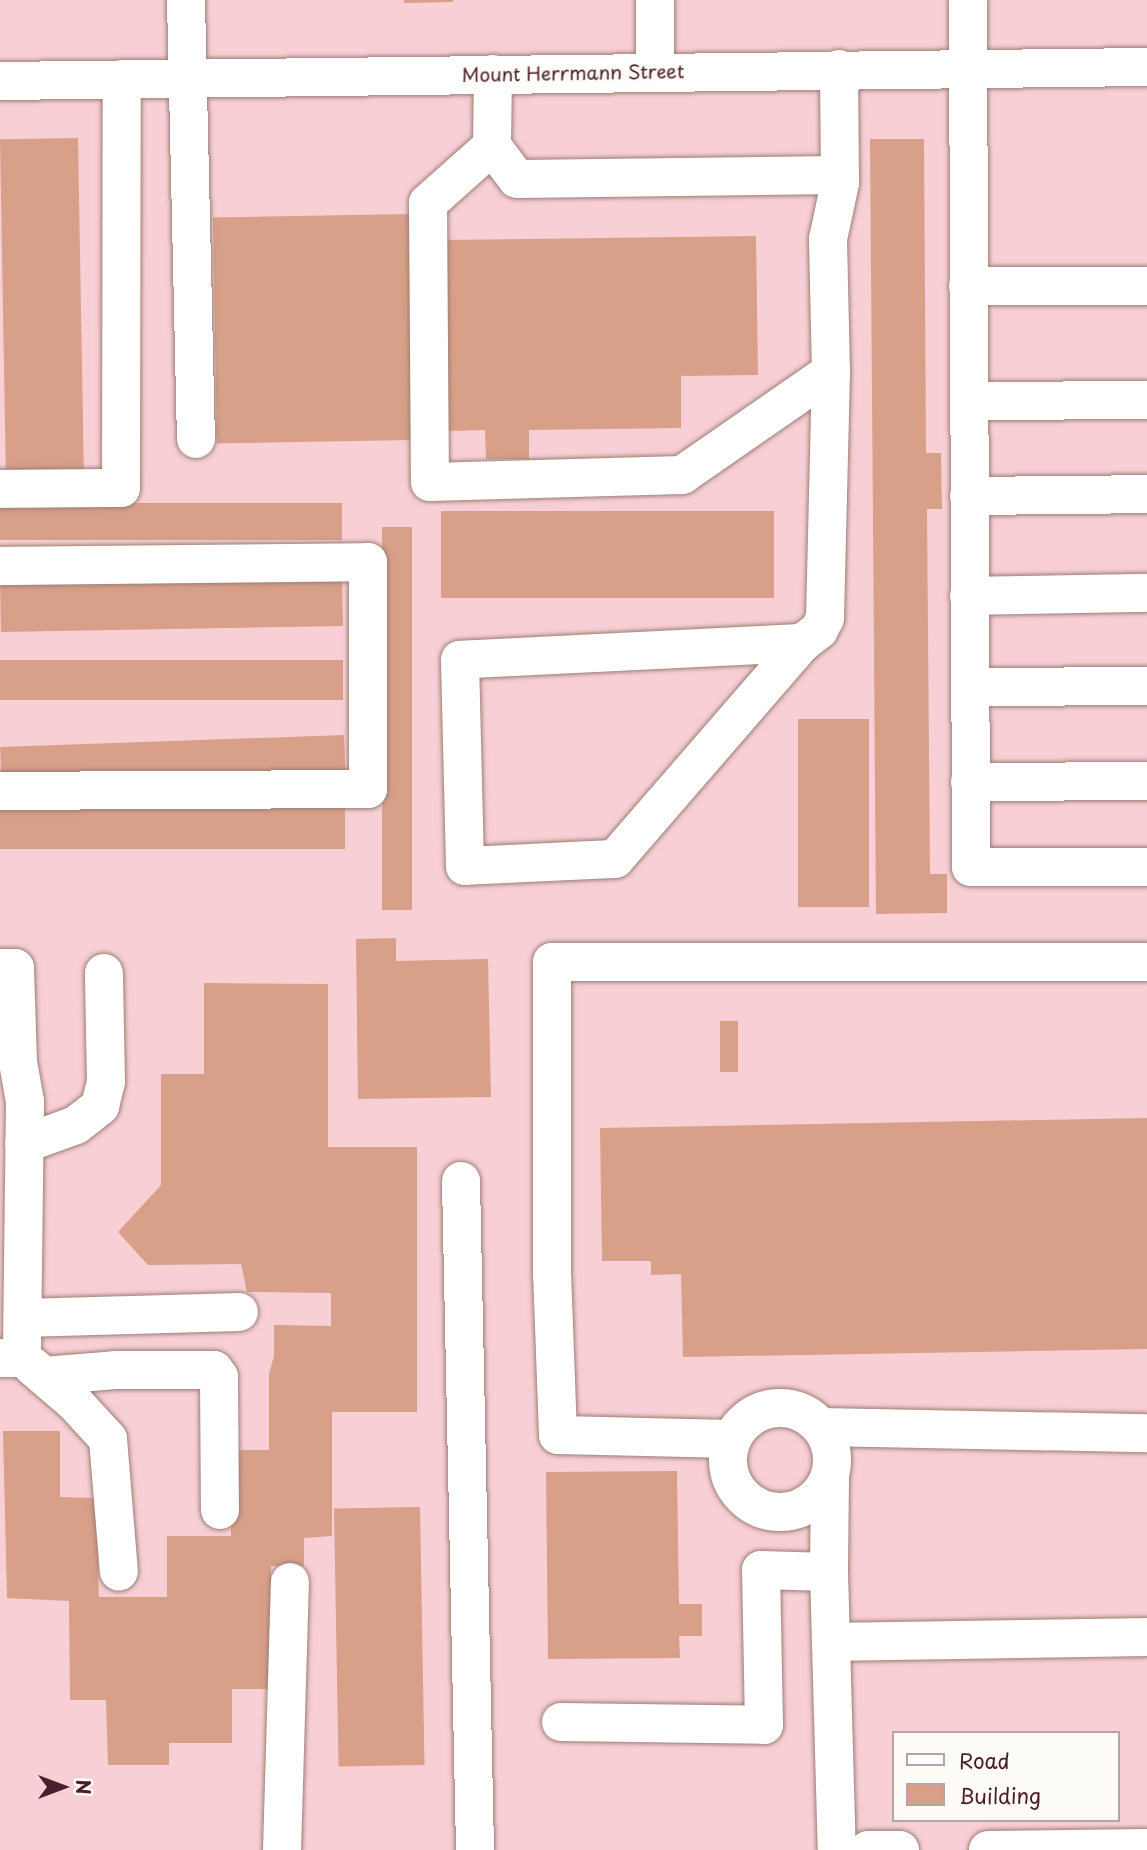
<!DOCTYPE html>
<html>
<head>
<meta charset="utf-8">
<style>
	body { margin:0 }
	#map { position:relative; width:1147px; height:1850px; overflow:hidden; background:#f0debe; font-family:"Playpen Sans",sans-serif }
	div>[style] { position:absolute }
	.built>* { inset:0; background:#f7cfd5 }
	.building>* { inset:0; background:#d8a089; transform-origin:0 0 }
	.roads { filter:drop-shadow(0 0 2px #9d7e74) drop-shadow(0 0 2px #9d7e74) }
	.minor>* { height:38px; margin:-19px; padding:0 19px; transform-origin:19px; border-radius:19px; background:#fff }
	.minor>.ring { margin:-19px; padding:0; box-sizing:content-box; background:none; border:38px solid #fff; border-radius:50% }
	span { translate:-50% -50%; white-space:nowrap; text-align:center; line-height:1.15; -webkit-text-stroke:6px #fdfcf7; paint-order:stroke }
	.street-label { font-size:19px; color:#4a1f2b }
	.legend { position:absolute; left:892px; top:1731px; width:228px; height:91px; box-sizing:border-box; background:#fdfcf7; border:2px solid #b5a4a5; margin:0; padding:9px 12px; list-style:none; font-size:21px; color:#4a1f2b }
	.legend li { display:flex; align-items:center; gap:14px; height:35px }
	.legend b { width:35px; border:2px solid #b5a4a5 }
	.north { position:absolute; left:28px; top:1752px; width:70px; height:70px; -webkit-text-stroke:5px #fdfcf7; paint-order:stroke; rotate:90deg; font-size:19px; font-weight:700; line-height:28px; text-align:center; color:#4a1f2b }
	.north::after { content:''; display:block; margin:auto; width:24px; height:32px; background:#4a1f2b; clip-path:polygon(50% 0,100% 100%,50% 72%,0 100%) }
</style>
</head>
<body>
<div id="map">
	<div class="built">
		<div style="clip-path:polygon(evenodd,0 0,1147px 0,1147px 1850px,0 1850px,0 0,893px 1733px,1117px 1733px,1117px 1820px,893px 1820px,893px 1733px)"></div>
	</div>
	<div class="building">
		<div style="clip-path:polygon(404px 0,453px 0,453px 2px,404px 3px)"></div>
		<div style="left:78px;top:138px;width:333px;height:78px;rotate:89deg"></div>
		<div style="clip-path:polygon(870px 139px,924px 139px,926px 453px,941px 453px,942px 509px,927px 509px,930px 874px,947px 874px,947px 913px,876px 914px)"></div>
		<div style="left:409px;top:214px;width:226px;height:196px;rotate:89deg"></div>
		<div style="clip-path:polygon(756px 236px,758px 375px,681px 376px,681px 428px,529px 430px,529px 459px,486px 459px,485px 430px,447px 431px,444px 240px)"></div>
		<div style="left:342px;top:503px;width:37px;height:342px;rotate:90deg"></div>
		<div style="left:441px;top:511px;width:333px;height:87px"></div>
		<div style="left:382px;top:527px;width:30px;height:383px"></div>
		<div style="left:342px;top:574px;width:52px;height:342px;rotate:89deg"></div>
		<div style="left:343px;top:660px;width:40px;height:343px;rotate:90deg"></div>
		<div style="left:798px;top:719px;width:71px;height:188px"></div>
		<div style="left:344px;top:735px;width:35px;height:344px;rotate:88deg"></div>
		<div style="left:345px;top:804px;width:45px;height:345px;rotate:90deg"></div>
		<div style="clip-path:polygon(396px 938px,396px 961px,488px 959px,491px 1097px,358px 1099px,356px 939px)"></div>
		<div style="clip-path:polygon(204px 983px,328px 984px,328px 1147px,417px 1147px,417px 1412px,332px 1412px,332px 1536px,304px 1538px,304px 1566px,271px 1566px,271px 1689px,232px 1689px,232px 1743px,169px 1743px,169px 1765px,108px 1765px,106px 1700px,70px 1700px,69px 1601px,7px 1598px,3px 1431px,60px 1431px,60px 1497px,96px 1498px,99px 1597px,167px 1597px,167px 1536px,231px 1536px,231px 1450px,269px 1450px,269px 1374px,274px 1356px,274px 1325px,331px 1326px,331px 1293px,247px 1292px,241px 1264px,148px 1265px,118px 1232px,161px 1185px,161px 1074px,204px 1074px)"></div>
		<div style="left:720px;top:1021px;width:18px;height:51px"></div>
		<div style="clip-path:polygon(1147px 1118px,1147px 1349px,683px 1357px,681px 1274px,651px 1275px,651px 1261px,602px 1261px,600px 1128px)"></div>
		<div style="clip-path:polygon(677px 1471px,679px 1604px,702px 1604px,702px 1636px,679px 1636px,680px 1658px,548px 1659px,546px 1472px)"></div>
		<div style="left:420px;top:1507px;width:258px;height:86px;rotate:89deg"></div>
	</div>
	<div class="roads">
		<div class="minor">
			<div style="left:186px;top:0;width:439px;rotate:88.7deg"></div>
			<div style="left:655px;top:0;width:71px;rotate:90deg"></div>
			<div style="left:968px;top:0;width:867px;rotate:89.8deg"></div>
			<div style="left:971px;top:867px;width:176px"></div>
			<div style="left:493px;top:74px;width:72px;rotate:90.8deg"></div>
			<div style="left:492px;top:146px;width:86px;rotate:138.3deg"></div>
			<div style="left:428px;top:203px;width:279px;rotate:89.6deg"></div>
			<div style="left:430px;top:482px;width:252px;rotate:-1.6deg"></div>
			<div style="left:682px;top:475px;width:181px;rotate:-34.7deg"></div>
			<div style="left:831px;top:372px;width:133px;rotate:-91.3deg"></div>
			<div style="left:828px;top:239px;width:57px;rotate:-77.9deg"></div>
			<div style="left:840px;top:183px;width:114px;rotate:-90.5deg"></div>
			<div style="left:0;top:81px;width:1147px;rotate:-0.7deg"></div>
			<div style="left:492px;top:146px;width:41px;rotate:52.9deg"></div>
			<div style="left:517px;top:179px;width:323px;rotate:-0.7deg"></div>
			<div style="left:968px;top:286px;width:179px"></div>
			<div style="left:969px;top:401px;width:178px;rotate:-0.3deg"></div>
			<div style="left:0;top:489px;width:121px;rotate:-0.5deg"></div>
			<div style="left:121px;top:488px;width:409px;rotate:-89.9deg"></div>
			<div style="left:969px;top:496px;width:178px;rotate:-0.6deg"></div>
			<div style="left:0;top:566px;width:368px;rotate:-0.6deg"></div>
			<div style="left:368px;top:562px;width:227px;rotate:90deg"></div>
			<div style="left:368px;top:789px;width:368px;rotate:179.7deg"></div>
			<div style="left:969px;top:596px;width:178px;rotate:-1deg"></div>
			<div style="left:802px;top:643px;width:342px;rotate:177.2deg"></div>
			<div style="left:460px;top:660px;width:206px;rotate:88.6deg"></div>
			<div style="left:465px;top:866px;width:150px;rotate:-2.7deg"></div>
			<div style="left:615px;top:859px;width:286px;rotate:-49.1deg"></div>
			<div style="left:802px;top:643px;width:21px;rotate:-37deg"></div>
			<div style="left:819px;top:630px;width:13px;rotate:-63deg"></div>
			<div style="left:825px;top:618px;width:246px;rotate:-88.6deg"></div>
			<div style="left:970px;top:687px;width:177px;rotate:-0.3deg"></div>
			<div style="left:970px;top:782px;width:177px;rotate:-0.3deg"></div>
			<div style="left:0;top:968px;width:15px"></div>
			<div style="left:15px;top:968px;width:94px;rotate:88.2deg"></div>
			<div style="left:18px;top:1062px;width:40px;rotate:80deg"></div>
			<div style="left:25px;top:1101px;width:257px;rotate:90.7deg"></div>
			<div style="left:22px;top:1358px;width:22px;rotate:180deg"></div>
			<div style="left:24px;top:1144px;width:55px;rotate:-20.1deg"></div>
			<div style="left:76px;top:1125px;width:31px;rotate:-38deg"></div>
			<div style="left:100px;top:1106px;width:25px;rotate:-76deg"></div>
			<div style="left:106px;top:1082px;width:109px;rotate:-91.1deg"></div>
			<div style="left:461px;top:1181px;width:669px;rotate:88.8deg"></div>
			<div style="left:23px;top:1318px;width:216px;rotate:-1.6deg"></div>
			<div style="left:32px;top:1366px;width:57px;rotate:40.7deg"></div>
			<div style="left:75px;top:1403px;width:49px;rotate:47.5deg"></div>
			<div style="left:108px;top:1439px;width:133px;rotate:85.3deg"></div>
			<div style="left:44px;top:1376px;width:71px;rotate:-4.8deg"></div>
			<div style="left:115px;top:1370px;width:99px"></div>
			<div style="left:214px;top:1370px;width:9px;rotate:54deg"></div>
			<div style="left:219px;top:1377px;width:133px;rotate:89.6deg"></div>
			<div class="ring" style="left:728px;top:1408px;width:66px;height:66px"></div>
			<div style="left:821px;top:1427px;width:326px;rotate:1.1deg"></div>
			<div style="left:732px;top:1439px;width:174px;rotate:-178.7deg"></div>
			<div style="left:558px;top:1435px;width:160px;rotate:-92.1deg"></div>
			<div style="left:552px;top:1275px;width:313px;rotate:-90deg"></div>
			<div style="left:552px;top:962px;width:595px"></div>
			<div style="left:830px;top:1475px;width:97px;rotate:90.6deg"></div>
			<div style="left:829px;top:1572px;width:278px;rotate:88.4deg"></div>
			<div style="left:831px;top:1642px;width:316px;rotate:-0.9deg"></div>
			<div style="left:561px;top:1722px;width:203px;rotate:0.8deg"></div>
			<div style="left:764px;top:1725px;width:155px;rotate:-91.1deg"></div>
			<div style="left:761px;top:1570px;width:68px;rotate:1.7deg"></div>
			<div style="left:282px;top:1850px;width:268px;rotate:-88.3deg"></div>
			<div style="left:868px;top:1850px;width:32px"></div>
			<div style="left:988px;top:1850px;width:159px;rotate:-0.7deg"></div>
		</div>
	</div>
	<div class="street-label">
		<span style="left:573px;top:73px;rotate:-1deg">Mount Herrmann Street</span>
	</div>
	<ul class="legend">
	<li><b style="height:9px;background:#fff"></b>Road</li>
	<li><b style="height:19px;background:#d8a089"></b>Building</li>
	</ul>
	<div class="north">N</div>
</div>
</body>
</html>
